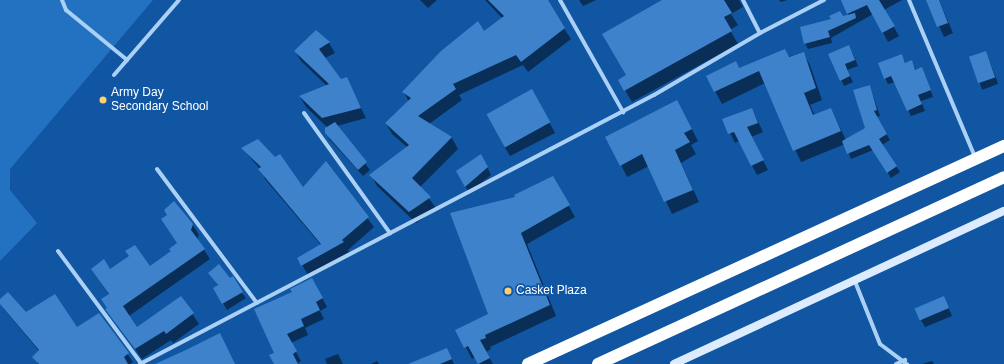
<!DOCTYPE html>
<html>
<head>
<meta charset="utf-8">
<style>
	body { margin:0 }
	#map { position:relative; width:1004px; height:364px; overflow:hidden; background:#1156a3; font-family:Arial,sans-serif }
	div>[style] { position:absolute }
	.green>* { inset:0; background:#2371c1 }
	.shadow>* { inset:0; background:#0007; transform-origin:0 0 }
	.building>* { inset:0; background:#3e82cb; transform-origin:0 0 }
	.street>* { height:4px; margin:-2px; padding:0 2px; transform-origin:2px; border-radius:2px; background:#abd0f6 }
	.secondary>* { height:8px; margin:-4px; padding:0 4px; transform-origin:4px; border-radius:4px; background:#dcecfe }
	.highway>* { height:12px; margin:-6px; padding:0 6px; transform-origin:6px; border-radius:6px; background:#fff }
	.dots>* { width:11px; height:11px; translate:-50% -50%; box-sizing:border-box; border:2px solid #1156a3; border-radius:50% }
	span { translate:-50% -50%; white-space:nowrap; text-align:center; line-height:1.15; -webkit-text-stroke:3.5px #1156a3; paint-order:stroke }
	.poi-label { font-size:12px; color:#fff }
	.left { translate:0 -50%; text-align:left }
</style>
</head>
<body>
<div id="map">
	<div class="green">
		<div style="clip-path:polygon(0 0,153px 0,10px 169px,10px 190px,37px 223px,0 261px)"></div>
	</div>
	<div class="shadow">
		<div style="clip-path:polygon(420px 0,437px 0,428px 8px)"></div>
		<div style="clip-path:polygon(485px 0,545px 0,571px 39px,528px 72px,523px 65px,459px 95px,462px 100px,429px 124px,452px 138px,458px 149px,420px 187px,437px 209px,416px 223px,377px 186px,371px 175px,407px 147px,392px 134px,386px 123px,409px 102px,404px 92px,502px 18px)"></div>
		<div style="clip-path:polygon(579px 0,596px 0,583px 6px)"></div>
		<div style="clip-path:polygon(664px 0,739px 0,743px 7px,731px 14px,738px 25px,730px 30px,738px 44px,632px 102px,619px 80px,627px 76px)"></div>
		<div style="clip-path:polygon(779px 0,787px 0,781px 2px)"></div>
		<div style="clip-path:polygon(842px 0,902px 0,884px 10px,899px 36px,888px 42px,873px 14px,831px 38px,832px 43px,808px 49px,805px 43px,843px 17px,849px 16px)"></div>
		<div style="clip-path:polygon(927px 0,939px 0,953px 33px,944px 37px)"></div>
		<div style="clip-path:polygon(329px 43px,335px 53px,325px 58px,341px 80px,346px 78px,366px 118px,337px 126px,370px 170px,363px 176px,330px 140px,326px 133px,328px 128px,306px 107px,300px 97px,327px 86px,301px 61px,295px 51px)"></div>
		<div style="clip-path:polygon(852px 52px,858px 66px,847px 70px,853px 82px,844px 86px,830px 55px)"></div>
		<div style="left:986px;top:52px;width:34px;height:17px;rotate:69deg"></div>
		<div style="clip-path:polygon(803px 53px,810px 65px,822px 100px,810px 105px,815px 116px,831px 109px,846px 140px,866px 128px,870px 86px,880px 116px,876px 117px,890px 140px,882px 145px,900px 172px,891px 178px,873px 150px,851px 159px,845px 144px,801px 162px,765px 83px,722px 104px,707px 76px)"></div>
		<div style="clip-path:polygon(902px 55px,906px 64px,911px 62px,916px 70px,925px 75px,933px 97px,921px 101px,925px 111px,911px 116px,895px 82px,888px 84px,885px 78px)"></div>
		<div style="clip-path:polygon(538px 101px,555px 133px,510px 156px,504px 146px)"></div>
		<div style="clip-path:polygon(752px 109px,763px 132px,751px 137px,768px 170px,757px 175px,739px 141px,735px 143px,724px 120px)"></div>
		<div style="clip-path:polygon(684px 114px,698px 141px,691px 145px,696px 154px,681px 163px,699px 202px,672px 214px,649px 166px,627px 177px,621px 165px)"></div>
		<div style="clip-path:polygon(243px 149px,302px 188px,326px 162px,374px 227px,348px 250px,349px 252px,308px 275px,298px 258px,321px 245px,265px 179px,260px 169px)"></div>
		<div style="clip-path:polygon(485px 162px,491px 175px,469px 193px,457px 171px)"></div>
		<div style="clip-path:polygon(553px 178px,575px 217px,527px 244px,556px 316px,490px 347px,491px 349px,486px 352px,493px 364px,479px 364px,475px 357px,472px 359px,457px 330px,489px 315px,516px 197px)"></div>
		<div style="clip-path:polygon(193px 225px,199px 235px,197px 239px,210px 259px,129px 316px,137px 329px,181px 297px,199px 324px,173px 343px,171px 340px,142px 359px,107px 309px,109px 295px,92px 269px,110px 270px,130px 257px,150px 267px,172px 251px)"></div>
		<div style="clip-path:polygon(210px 273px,230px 279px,246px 298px,227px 310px,214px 288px,218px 286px)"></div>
		<div style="clip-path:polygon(317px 288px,327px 307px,320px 311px,324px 319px,305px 328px,308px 335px,291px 343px,301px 361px,297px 364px,280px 364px,293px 293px)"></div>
		<div style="clip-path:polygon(0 300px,26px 313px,76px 328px,99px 314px,133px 362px,130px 364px,38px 364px,34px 357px,39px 351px,4px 309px)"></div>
		<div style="clip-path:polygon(947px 304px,952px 316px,925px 327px,921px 320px)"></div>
		<div style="clip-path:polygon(447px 349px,454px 364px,409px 364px)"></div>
		<div style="clip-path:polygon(338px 354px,343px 364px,327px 364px,325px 359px)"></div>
		<div style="clip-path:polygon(377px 361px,379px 364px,371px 364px)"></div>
		<div style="clip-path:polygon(932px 361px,934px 364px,922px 364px)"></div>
	</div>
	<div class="building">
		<div style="clip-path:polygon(488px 0,548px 0,565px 28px,521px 62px,516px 55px,453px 84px,456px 89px,418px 116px,452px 137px,412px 178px,431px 197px,409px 212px,369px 175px,409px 145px,385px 123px,411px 98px,402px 92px,441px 51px,478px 21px,484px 31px,504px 16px)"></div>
		<div style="clip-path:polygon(662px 0,724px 0,732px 13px,724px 17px,732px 31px,624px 91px,618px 80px,626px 75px,602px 34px)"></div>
		<div style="clip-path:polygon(841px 0,879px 0,895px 26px,882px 33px,867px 5px,847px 14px)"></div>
		<div style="clip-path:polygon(926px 0,939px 0,948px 23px,937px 27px)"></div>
		<div style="clip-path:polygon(840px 11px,843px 16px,855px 13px,856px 18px,828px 31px,830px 37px,804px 44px,800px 27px,831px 19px,829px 16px)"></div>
		<div style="clip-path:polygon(316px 30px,330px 42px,319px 49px,341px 79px,347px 77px,361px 108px,322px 118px,299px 96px,329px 84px,294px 51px)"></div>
		<div style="clip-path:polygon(849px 45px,855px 60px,845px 64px,850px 76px,840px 81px,828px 54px)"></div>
		<div style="clip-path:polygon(785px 49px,789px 57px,804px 52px,816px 88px,804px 93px,813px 115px,831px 108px,841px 131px,793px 151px,759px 71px,714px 92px,706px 76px,736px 61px,739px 68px)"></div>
		<div style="left:986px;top:51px;width:28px;height:18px;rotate:71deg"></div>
		<div style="clip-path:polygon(902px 54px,905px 63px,912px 60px,915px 70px,922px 67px,931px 90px,918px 95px,922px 104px,907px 111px,891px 76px,884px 79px,878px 63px)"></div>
		<div style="clip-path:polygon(870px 85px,877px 110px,874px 111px,887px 134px,879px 139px,897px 166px,887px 173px,869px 145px,847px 154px,842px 141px,865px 128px,853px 90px)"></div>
		<div style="left:532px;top:89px;width:38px;height:52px;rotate:61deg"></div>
		<div style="clip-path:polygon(677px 100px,692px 129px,684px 133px,690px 142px,675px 150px,693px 190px,664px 202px,642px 154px,620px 166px,605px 137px)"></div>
		<div style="clip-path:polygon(752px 108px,758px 123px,747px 127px,764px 160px,751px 166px,734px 132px,728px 134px,722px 119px)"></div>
		<div style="clip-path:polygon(335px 122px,367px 162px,358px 170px,325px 133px,325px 128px)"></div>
		<div style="clip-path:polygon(258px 139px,275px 157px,280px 154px,303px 187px,326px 161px,369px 217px,342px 240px,344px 242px,301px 266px,297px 258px,321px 244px,258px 169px,261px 167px,241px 148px)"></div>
		<div style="clip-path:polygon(481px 154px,488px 167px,465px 187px,456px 171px)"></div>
		<div style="clip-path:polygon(553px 176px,570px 205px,521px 233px,550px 305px,485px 335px,486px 338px,480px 340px,490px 358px,478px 364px,468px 346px,464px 348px,455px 330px,488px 314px,450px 213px,515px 197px,514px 195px)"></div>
		<div style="clip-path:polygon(174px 201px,193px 224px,191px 230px,205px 249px,123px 306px,137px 327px,181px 296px,194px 313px,166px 334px,164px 331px,135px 349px,105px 309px,107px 308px,101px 299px,109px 294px,91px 269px,104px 259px,110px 269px,129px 256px,125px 251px,135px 245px,150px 266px,171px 251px,169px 249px,177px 243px,161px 219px,167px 215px,164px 210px)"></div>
		<div style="clip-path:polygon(219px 264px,230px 278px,233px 276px,243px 292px,222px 304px,213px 288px,218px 285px,208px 273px)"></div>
		<div style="clip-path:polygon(312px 278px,323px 298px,316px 302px,320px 310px,301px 319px,304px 326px,287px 334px,297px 351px,293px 354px,298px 364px,274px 364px,269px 355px,274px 353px,254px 309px,292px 292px,290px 289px)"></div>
		<div style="clip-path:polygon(8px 292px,26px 312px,55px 294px,77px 327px,99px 313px,129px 353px,124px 357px,128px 364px,39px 364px,32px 357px,39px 350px,0 304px,0 299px)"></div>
		<div style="left:944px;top:296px;width:13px;height:32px;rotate:67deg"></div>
		<div style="clip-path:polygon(220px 333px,235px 364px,155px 364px,188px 349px)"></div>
		<div style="clip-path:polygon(447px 348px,452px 359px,440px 364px,408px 364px)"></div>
	</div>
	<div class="street">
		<div style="left:62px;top:0;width:11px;rotate:68deg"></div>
		<div style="left:66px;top:10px;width:79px;rotate:39.3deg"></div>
		<div style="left:560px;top:0;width:129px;rotate:60.6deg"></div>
		<div style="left:743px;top:0;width:37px;rotate:63deg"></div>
		<div style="left:909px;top:0;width:170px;rotate:67.2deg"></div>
		<div style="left:114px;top:75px;width:99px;rotate:-49.1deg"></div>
		<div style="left:304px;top:113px;width:148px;rotate:54.4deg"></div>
		<div style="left:157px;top:169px;width:167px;rotate:53.3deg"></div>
		<div style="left:58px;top:251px;width:139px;rotate:53.5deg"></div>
		<div style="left:854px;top:279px;width:70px;rotate:68.2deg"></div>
		<div style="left:880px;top:344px;width:34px;rotate:37deg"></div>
		<div style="left:140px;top:364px;width:580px;rotate:-27.63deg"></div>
		<div style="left:654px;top:95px;width:123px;rotate:-30.3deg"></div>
		<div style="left:760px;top:33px;width:72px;rotate:-27.3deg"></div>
		<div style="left:896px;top:364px;width:10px;rotate:-24deg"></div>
	</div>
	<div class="secondary">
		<div style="left:674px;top:364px;width:364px;rotate:-24.9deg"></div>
	</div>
	<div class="highway">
		<div style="left:528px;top:364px;width:524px;rotate:-24.61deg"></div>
		<div style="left:598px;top:364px;width:447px;rotate:-24.7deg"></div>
	</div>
	<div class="dots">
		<div style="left:103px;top:100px;background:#ffd070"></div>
		<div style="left:508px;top:291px;background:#ffd070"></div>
	</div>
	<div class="poi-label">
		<span class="left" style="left:111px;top:100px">Army Day<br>Secondary School</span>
		<span class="left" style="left:516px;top:291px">Casket Plaza</span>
	</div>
</div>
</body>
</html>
